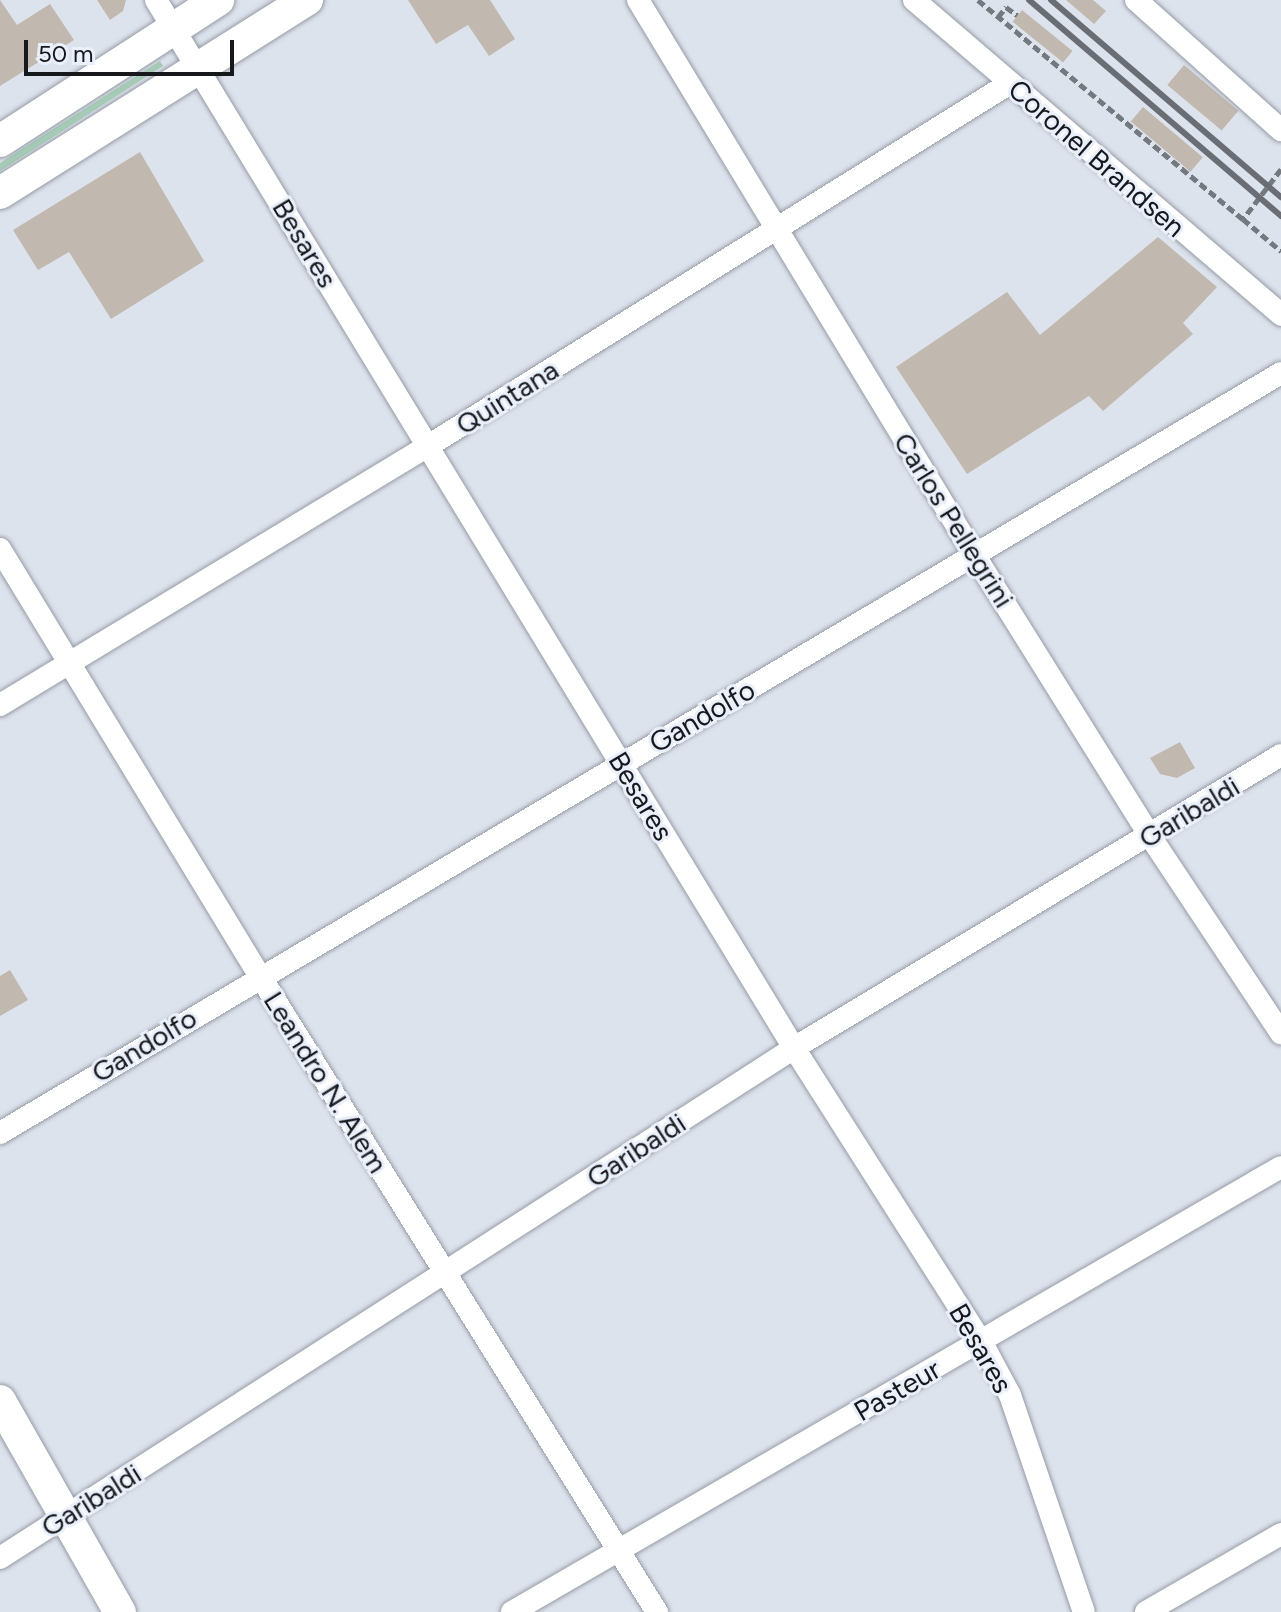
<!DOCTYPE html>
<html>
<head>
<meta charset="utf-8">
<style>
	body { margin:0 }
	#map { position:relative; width:1281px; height:1612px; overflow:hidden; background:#dde3ed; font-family:Figtree,sans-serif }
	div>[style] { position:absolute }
	.green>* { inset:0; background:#a6cdb7 }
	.building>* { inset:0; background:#c1b8af; transform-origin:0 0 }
	.path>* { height:5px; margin-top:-2.5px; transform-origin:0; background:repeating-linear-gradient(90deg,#74787f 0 8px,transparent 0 12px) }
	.roads { filter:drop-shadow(0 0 2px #969ba5) drop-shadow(0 0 2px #969ba5) }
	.street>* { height:22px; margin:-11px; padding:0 11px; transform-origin:11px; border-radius:11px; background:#fff }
	.secondary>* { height:32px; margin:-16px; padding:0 16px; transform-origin:16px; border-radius:16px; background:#fff }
	.rail>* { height:6px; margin:-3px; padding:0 3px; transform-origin:3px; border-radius:3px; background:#6a6e74 }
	span { translate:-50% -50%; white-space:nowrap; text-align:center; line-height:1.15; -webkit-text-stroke:6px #eaf0fb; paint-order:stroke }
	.street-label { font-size:28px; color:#16181c }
	.scale { position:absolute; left:24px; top:40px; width:210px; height:36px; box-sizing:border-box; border:4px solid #16181c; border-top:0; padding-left:10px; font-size:24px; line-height:28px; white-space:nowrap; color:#16181c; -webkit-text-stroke:6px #eaf0fb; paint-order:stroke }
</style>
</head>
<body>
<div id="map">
	<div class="green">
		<div style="clip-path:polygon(160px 61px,163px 66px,0 171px,0 163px)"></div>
	</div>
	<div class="building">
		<div style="clip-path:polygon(0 0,17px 25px,50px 4px,74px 40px,0 86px)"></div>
		<div style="clip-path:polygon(97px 0,126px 0,123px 11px,110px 20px)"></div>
		<div style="clip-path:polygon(408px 0,490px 0,515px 39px,489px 56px,468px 25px,436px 44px)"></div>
		<div style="clip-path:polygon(1066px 0,1093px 0,1106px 11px,1094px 24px)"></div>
		<div style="left:1022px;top:10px;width:65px;height:15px;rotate:39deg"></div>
		<div style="left:1184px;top:65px;width:71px;height:26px;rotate:40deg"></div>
		<div style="left:1143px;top:107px;width:78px;height:19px;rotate:40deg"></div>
		<div style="clip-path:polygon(140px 152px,204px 261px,111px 319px,69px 252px,38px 270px,13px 230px)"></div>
		<div style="clip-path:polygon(1158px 237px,1217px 287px,1183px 323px,1193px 334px,1103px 411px,1089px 396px,967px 474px,896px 367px,1007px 292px,1040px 335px)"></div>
		<div style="clip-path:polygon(1180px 742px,1195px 768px,1177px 778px,1160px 774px,1150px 758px)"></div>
		<div style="clip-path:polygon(10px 970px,28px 1000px,0 1016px,0 976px)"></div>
	</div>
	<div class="path">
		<div style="left:978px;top:0;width:344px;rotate:39.6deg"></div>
		<div style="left:998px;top:17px;width:13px;rotate:-51deg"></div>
		<div style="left:1006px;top:7px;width:14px;rotate:36deg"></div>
		<div style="left:1281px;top:169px;width:63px;rotate:127.2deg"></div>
		<div style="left:1243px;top:219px;width:50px;rotate:40.1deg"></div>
	</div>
	<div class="roads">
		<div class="street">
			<div style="left:156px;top:0;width:1227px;rotate:58.67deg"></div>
			<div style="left:794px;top:1048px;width:348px;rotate:57.5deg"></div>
			<div style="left:981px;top:1341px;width:61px;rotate:61.8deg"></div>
			<div style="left:1010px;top:1395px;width:229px;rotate:71.2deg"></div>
			<div style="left:638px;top:0;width:650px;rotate:58.78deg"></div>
			<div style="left:975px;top:556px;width:330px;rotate:58deg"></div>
			<div style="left:1150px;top:836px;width:237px;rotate:56.4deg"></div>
			<div style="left:914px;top:0;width:484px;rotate:40.6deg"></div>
			<div style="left:1136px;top:0;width:195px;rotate:41.9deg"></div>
			<div style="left:0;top:549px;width:500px;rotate:58.7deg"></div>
			<div style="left:260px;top:976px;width:750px;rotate:58.03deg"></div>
			<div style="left:0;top:705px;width:500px;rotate:-31.18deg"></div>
			<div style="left:428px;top:446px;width:686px;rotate:-31.95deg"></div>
			<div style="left:0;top:1133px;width:1489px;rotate:-30.68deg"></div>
			<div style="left:0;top:1558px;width:944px;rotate:-32.71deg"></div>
			<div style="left:794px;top:1048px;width:568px;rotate:-31.03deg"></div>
			<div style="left:512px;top:1612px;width:888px;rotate:-30.06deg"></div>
			<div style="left:1146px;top:1612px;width:156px;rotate:-30deg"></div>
		</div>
		<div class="secondary">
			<div style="left:0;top:141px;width:260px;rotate:-32.9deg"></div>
			<div style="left:0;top:193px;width:363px;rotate:-32.2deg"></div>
			<div style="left:0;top:1401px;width:243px;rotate:60.4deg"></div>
		</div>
	</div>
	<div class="rail">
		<div style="left:1029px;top:0;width:332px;rotate:40.6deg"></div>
		<div style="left:1051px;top:0;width:303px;rotate:40.6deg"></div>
	</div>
	<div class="street-label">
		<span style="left:1097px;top:158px;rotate:41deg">Coronel Brandsen</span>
		<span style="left:305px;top:243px;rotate:59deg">Besares</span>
		<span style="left:507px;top:397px;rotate:-32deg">Quintana</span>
		<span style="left:954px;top:520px;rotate:58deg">Carlos Pellegrini</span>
		<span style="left:702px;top:716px;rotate:-30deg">Gandolfo</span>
		<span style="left:641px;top:796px;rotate:59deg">Besares</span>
		<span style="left:1189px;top:812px;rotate:-31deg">Garibaldi</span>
		<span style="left:144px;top:1045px;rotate:-31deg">Gandolfo</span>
		<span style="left:326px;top:1082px;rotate:58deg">Leandro N. Alem</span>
		<span style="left:636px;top:1150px;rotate:-33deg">Garibaldi</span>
		<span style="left:981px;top:1348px;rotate:60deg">Besares</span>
		<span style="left:897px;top:1390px;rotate:-30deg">Pasteur</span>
		<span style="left:91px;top:1500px;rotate:-32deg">Garibaldi</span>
	</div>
	<div class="scale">50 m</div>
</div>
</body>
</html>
